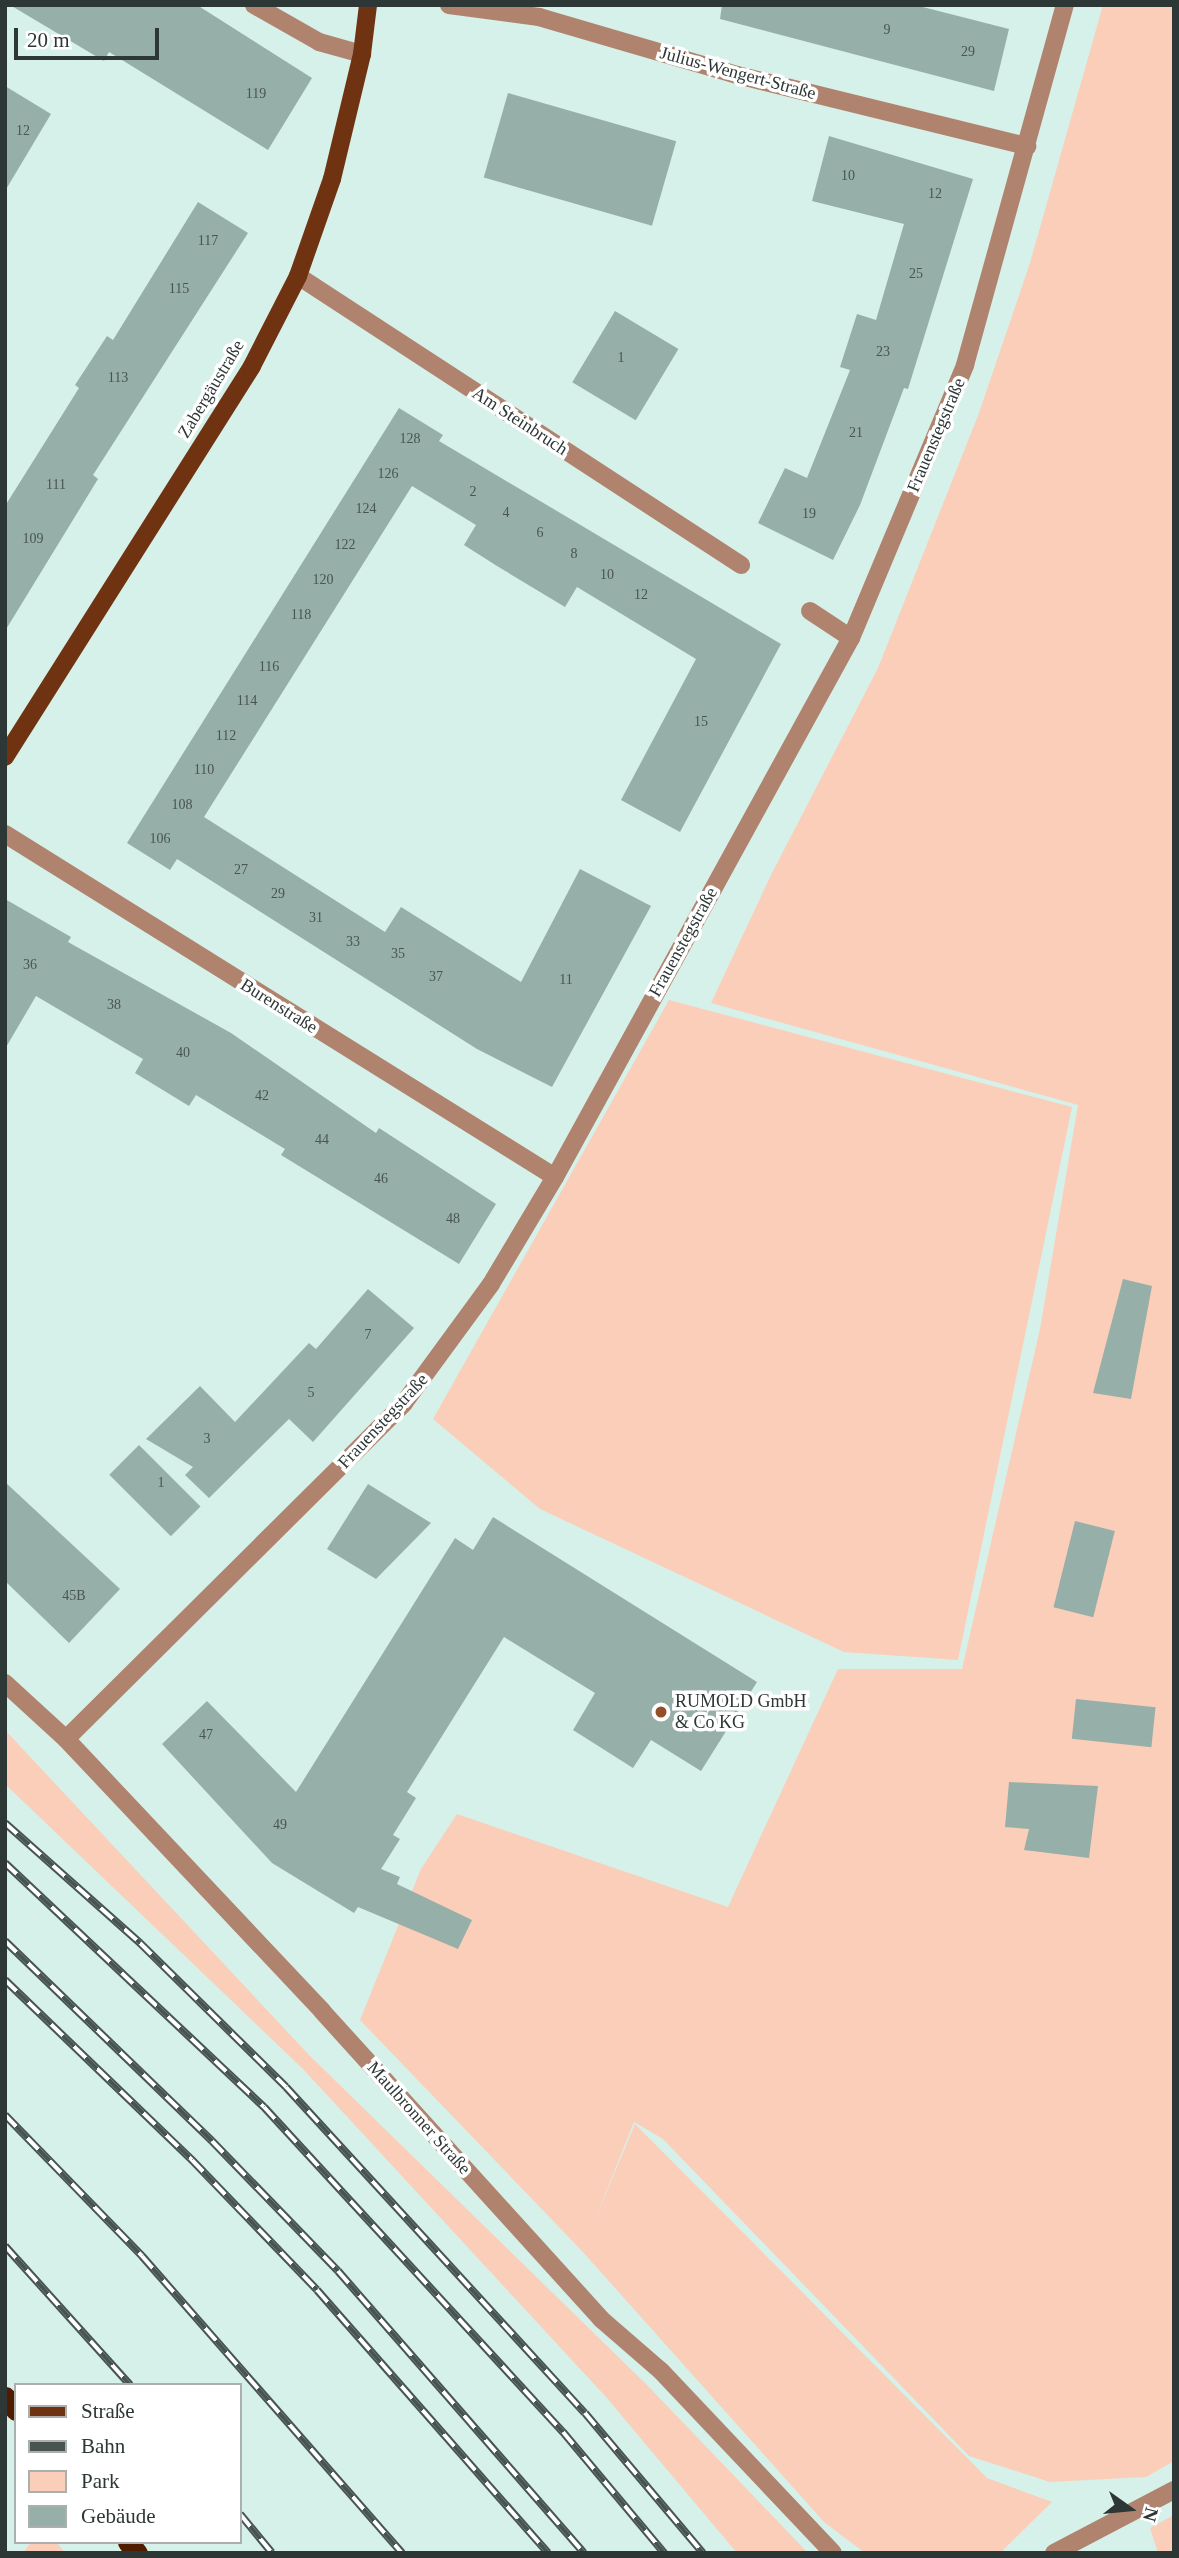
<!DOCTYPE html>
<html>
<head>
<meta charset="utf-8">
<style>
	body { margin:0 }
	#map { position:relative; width:1179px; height:2558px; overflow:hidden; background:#d6f0ea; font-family:Georgia,serif }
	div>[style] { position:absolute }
	.green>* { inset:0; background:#fbceba }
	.building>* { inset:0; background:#97afa9; transform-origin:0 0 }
	.minor>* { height:18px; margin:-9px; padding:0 9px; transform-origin:9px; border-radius:9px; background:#b0836e }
	.major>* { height:18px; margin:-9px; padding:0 9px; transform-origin:9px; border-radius:9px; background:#6f3312 }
	.highway>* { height:21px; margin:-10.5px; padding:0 10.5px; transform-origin:10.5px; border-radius:10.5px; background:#4f1c00 }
	.rail>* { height:8px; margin-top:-4px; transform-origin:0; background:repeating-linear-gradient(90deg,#fff 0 16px,#485452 0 32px); box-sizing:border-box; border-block:2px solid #485452 }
	.dots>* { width:19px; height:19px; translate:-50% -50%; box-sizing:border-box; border:4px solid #fff; border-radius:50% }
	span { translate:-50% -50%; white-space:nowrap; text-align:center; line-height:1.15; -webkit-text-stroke:7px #fff; paint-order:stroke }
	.number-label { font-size:14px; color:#485552 }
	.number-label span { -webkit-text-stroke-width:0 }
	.street-label { font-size:18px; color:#2d3735 }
	.poi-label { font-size:18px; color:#2d3735 }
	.left { translate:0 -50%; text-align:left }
	.frame { position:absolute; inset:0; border:7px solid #2d3735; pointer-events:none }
	.legend { position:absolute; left:14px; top:2383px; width:228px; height:161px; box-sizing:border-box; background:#fff; border:2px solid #abafae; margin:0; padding:9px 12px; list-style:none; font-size:21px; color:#2d3735 }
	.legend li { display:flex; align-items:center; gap:14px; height:35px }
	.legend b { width:35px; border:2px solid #abafae }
	.north { position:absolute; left:1095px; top:2474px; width:70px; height:70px; -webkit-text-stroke:5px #fff; paint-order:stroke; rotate:105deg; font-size:19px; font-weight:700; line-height:28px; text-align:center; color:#2d3735 }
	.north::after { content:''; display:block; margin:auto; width:24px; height:32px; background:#2d3735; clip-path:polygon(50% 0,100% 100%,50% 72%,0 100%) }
	.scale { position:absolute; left:14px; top:28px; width:145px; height:32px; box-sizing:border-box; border:4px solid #2d3735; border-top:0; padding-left:9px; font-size:21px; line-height:24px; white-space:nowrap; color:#2d3735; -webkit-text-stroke:5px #fff; paint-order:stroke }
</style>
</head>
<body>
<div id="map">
	<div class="green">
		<div style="clip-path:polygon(1103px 5px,1174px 5px,1174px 2461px,1146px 2477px,1050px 2482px,969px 2456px,663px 2139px,634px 2122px,594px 2222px,635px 2124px,987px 2478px,1052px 2502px,1000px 2553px,865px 2553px,824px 2522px,582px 2251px,360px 2020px,421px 1869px,457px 1814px,728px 1907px,838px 1669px,962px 1669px,1040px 1329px,1078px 1105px,711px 1003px,771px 875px,878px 668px,979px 413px,1030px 263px)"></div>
		<div style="clip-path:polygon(669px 1000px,1072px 1107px,958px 1660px,844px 1652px,540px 1509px,433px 1419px)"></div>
		<div style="clip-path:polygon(5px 1730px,309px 2055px,646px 2384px,808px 2553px,737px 2553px,606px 2397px,303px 2069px,5px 1784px)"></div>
		<div style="clip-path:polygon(1174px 2515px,1174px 2553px,1158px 2553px,1150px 2528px)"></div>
		<div style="clip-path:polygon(31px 2542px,56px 2542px,65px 2553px,23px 2553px)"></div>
	</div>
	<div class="building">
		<div style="clip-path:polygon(10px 5px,197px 5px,312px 78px,268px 150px,109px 52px,104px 61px)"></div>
		<div style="clip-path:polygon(722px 5px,915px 5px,1009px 29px,994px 91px,720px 19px)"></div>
		<div style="clip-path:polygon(5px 86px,51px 114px,5px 191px)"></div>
		<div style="left:508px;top:93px;width:175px;height:88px;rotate:16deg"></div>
		<div style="clip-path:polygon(829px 136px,973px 179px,908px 389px,904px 388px,860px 505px,833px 560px,758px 523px,785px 468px,807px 478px,850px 370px,840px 367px,857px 314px,876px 320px,904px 224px,812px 201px)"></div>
		<div style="clip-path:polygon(198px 202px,248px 233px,93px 475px,98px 479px,5px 631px,5px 506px,79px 388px,75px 385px,107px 336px,113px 340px)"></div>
		<div style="left:615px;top:311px;width:74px;height:83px;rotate:31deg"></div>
		<div style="clip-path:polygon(399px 408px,443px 435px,439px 441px,781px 644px,680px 832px,621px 800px,696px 659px,577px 587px,565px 607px,497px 566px,464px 545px,476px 525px,412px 486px,204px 817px,385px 932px,401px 907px,521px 982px,580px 869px,651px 906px,552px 1087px,477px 1049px,177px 859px,170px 870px,127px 843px)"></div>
		<div style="clip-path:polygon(5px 899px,71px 937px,68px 942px,231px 1033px,376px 1133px,379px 1128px,496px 1204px,459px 1264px,281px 1155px,285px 1149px,196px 1095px,189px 1106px,135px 1073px,143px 1059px,36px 996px,5px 1049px)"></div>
		<div style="clip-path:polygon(1123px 1279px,1152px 1286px,1131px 1399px,1093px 1393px)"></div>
		<div style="clip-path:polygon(368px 1289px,414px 1328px,313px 1442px,289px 1419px,209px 1498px,185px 1475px,193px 1467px,146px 1439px,200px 1386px,235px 1422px,309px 1343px,316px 1349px)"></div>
		<div style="left:139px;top:1445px;width:87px;height:42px;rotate:45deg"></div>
		<div style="clip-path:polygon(5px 1482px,120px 1589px,69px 1643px,5px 1581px)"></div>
		<div style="clip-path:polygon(368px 1484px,431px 1523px,376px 1579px,327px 1549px)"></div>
		<div style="clip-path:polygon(493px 1517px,757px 1682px,701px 1771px,651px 1740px,633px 1768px,573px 1730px,595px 1693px,504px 1637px,407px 1792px,416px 1798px,393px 1835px,400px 1839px,381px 1869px,400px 1877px,397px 1884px,472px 1920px,458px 1949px,358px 1907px,354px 1913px,272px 1863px,162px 1744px,207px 1701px,296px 1792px,455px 1538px,473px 1550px)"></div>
		<div style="left:1075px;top:1521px;width:41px;height:89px;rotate:14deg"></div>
		<div style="left:1076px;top:1699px;width:80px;height:40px;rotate:6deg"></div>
		<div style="clip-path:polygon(1009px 1782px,1098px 1786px,1089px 1858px,1024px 1850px,1029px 1829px,1005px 1827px)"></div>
	</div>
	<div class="minor">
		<div style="left:254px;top:5px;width:75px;rotate:29.6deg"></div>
		<div style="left:319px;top:42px;width:45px;rotate:15.6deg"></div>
		<div style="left:449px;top:5px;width:91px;rotate:7.6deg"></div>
		<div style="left:539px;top:17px;width:206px;rotate:16.3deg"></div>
		<div style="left:737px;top:75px;width:299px;rotate:13.8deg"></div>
		<div style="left:298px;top:276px;width:529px;rotate:33.12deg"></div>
		<div style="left:810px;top:611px;width:49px;rotate:33.4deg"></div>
		<div style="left:5px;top:834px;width:648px;rotate:31.95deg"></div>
		<div style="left:5px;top:1683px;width:83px;rotate:42.6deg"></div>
		<div style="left:66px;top:1739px;width:374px;rotate:46.7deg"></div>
		<div style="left:322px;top:2011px;width:416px;rotate:47.8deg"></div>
		<div style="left:601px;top:2319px;width:79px;rotate:40.9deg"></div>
		<div style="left:661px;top:2371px;width:250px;rotate:46.6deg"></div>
		<div style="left:66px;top:1739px;width:477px;rotate:-44.8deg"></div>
		<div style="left:404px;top:1403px;width:147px;rotate:-53.8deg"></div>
		<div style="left:491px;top:1284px;width:125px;rotate:-59.1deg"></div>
		<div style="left:555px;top:1177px;width:615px;rotate:-61.23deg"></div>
		<div style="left:851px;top:638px;width:296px;rotate:-67.3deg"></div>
		<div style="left:965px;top:365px;width:374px;rotate:-74.5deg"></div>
		<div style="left:1054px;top:2553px;width:136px;rotate:-27.7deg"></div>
	</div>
	<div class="major">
		<div style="left:5px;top:757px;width:462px;rotate:-57.7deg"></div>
		<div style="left:252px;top:366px;width:101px;rotate:-62.9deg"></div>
		<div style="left:298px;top:276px;width:103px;rotate:-70.7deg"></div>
		<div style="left:332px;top:179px;width:129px;rotate:-76.5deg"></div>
		<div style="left:362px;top:54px;width:49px;rotate:-83deg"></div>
	</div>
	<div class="highway">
		<div style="left:5px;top:2397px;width:17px;rotate:50deg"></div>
		<div style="left:128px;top:2542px;width:14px;rotate:51deg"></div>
	</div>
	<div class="rail">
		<div style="left:5px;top:1823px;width:181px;rotate:41.6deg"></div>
		<div style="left:140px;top:1943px;width:205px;rotate:44.6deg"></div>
		<div style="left:286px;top:2087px;width:442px;rotate:47.5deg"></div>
		<div style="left:585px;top:2413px;width:183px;rotate:49.9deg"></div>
		<div style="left:5px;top:1863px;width:356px;rotate:43.3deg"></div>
		<div style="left:264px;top:2107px;width:442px;rotate:47.4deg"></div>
		<div style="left:563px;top:2432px;width:158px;rotate:50.1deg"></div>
		<div style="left:5px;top:1941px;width:288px;rotate:44deg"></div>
		<div style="left:212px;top:2141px;width:181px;rotate:45.9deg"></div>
		<div style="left:338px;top:2271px;width:374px;rotate:48.9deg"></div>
		<div style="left:5px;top:1980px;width:260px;rotate:43.9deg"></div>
		<div style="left:192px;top:2160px;width:180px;rotate:46.1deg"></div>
		<div style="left:317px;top:2290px;width:350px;rotate:48.7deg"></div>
		<div style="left:5px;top:2115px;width:197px;rotate:45.8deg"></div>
		<div style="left:142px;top:2256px;width:395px;rotate:48.8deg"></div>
		<div style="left:5px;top:2246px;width:187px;rotate:48deg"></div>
		<div style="left:240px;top:2514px;width:50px;rotate:50.6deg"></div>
	</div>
	<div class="dots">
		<div style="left:661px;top:1712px;background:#954e2a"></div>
	</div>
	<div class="number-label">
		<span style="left:887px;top:30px">9</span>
		<span style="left:968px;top:52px">29</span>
		<span style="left:256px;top:94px">119</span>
		<span style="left:23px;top:131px">12</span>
		<span style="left:848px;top:176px">10</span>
		<span style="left:935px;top:194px">12</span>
		<span style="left:208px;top:241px">117</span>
		<span style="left:916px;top:274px">25</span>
		<span style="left:179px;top:289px">115</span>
		<span style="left:883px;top:352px">23</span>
		<span style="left:621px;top:358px">1</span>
		<span style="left:118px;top:378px">113</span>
		<span style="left:856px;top:433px">21</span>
		<span style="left:410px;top:439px">128</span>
		<span style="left:388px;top:474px">126</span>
		<span style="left:56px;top:485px">111</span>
		<span style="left:473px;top:492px">2</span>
		<span style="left:366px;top:509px">124</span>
		<span style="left:506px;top:513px">4</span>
		<span style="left:809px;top:514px">19</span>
		<span style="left:540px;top:533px">6</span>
		<span style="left:33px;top:539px">109</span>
		<span style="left:345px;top:545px">122</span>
		<span style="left:574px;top:554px">8</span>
		<span style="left:607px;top:575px">10</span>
		<span style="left:323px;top:580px">120</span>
		<span style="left:641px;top:595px">12</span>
		<span style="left:301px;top:615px">118</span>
		<span style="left:269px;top:667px">116</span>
		<span style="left:247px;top:701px">114</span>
		<span style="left:701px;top:722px">15</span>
		<span style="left:226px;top:736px">112</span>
		<span style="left:204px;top:770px">110</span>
		<span style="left:182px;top:805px">108</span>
		<span style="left:160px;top:839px">106</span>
		<span style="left:241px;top:870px">27</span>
		<span style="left:278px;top:894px">29</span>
		<span style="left:316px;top:918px">31</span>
		<span style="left:353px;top:942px">33</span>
		<span style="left:398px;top:954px">35</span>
		<span style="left:30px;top:965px">36</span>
		<span style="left:436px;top:977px">37</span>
		<span style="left:566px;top:980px">11</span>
		<span style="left:114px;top:1005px">38</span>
		<span style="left:183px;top:1053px">40</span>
		<span style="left:262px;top:1096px">42</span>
		<span style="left:322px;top:1140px">44</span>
		<span style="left:381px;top:1179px">46</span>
		<span style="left:453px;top:1219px">48</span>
		<span style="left:368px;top:1335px">7</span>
		<span style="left:311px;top:1393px">5</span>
		<span style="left:207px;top:1439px">3</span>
		<span style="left:161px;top:1483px">1</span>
		<span style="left:74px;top:1596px">45B</span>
		<span style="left:206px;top:1735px">47</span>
		<span style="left:280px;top:1825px">49</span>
	</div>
	<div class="street-label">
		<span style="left:738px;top:73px;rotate:15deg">Julius-Wengert-Straße</span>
		<span style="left:211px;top:389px;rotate:-59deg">Zabergäustraße</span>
		<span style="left:520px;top:421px;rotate:33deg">Am Steinbruch</span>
		<span style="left:936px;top:435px;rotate:-67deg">Frauenstegstraße</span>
		<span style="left:683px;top:942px;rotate:-61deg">Frauenstegstraße</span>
		<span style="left:279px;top:1006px;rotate:32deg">Burenstraße</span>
		<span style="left:383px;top:1421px;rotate:-47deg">Frauenstegstraße</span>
		<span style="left:419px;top:2118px;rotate:48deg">Maulbronner Straße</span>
	</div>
	<div class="poi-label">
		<span class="left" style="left:675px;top:1712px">RUMOLD GmbH<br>&amp; Co KG</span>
	</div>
	<div class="frame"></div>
	<ul class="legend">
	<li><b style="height:9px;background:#6f3312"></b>Straße</li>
	<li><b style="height:9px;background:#485452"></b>Bahn</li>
	<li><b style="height:19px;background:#fbceba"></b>Park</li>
	<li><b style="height:19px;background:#97afa9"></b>Gebäude</li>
	</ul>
	<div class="north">N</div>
	<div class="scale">20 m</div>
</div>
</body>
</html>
